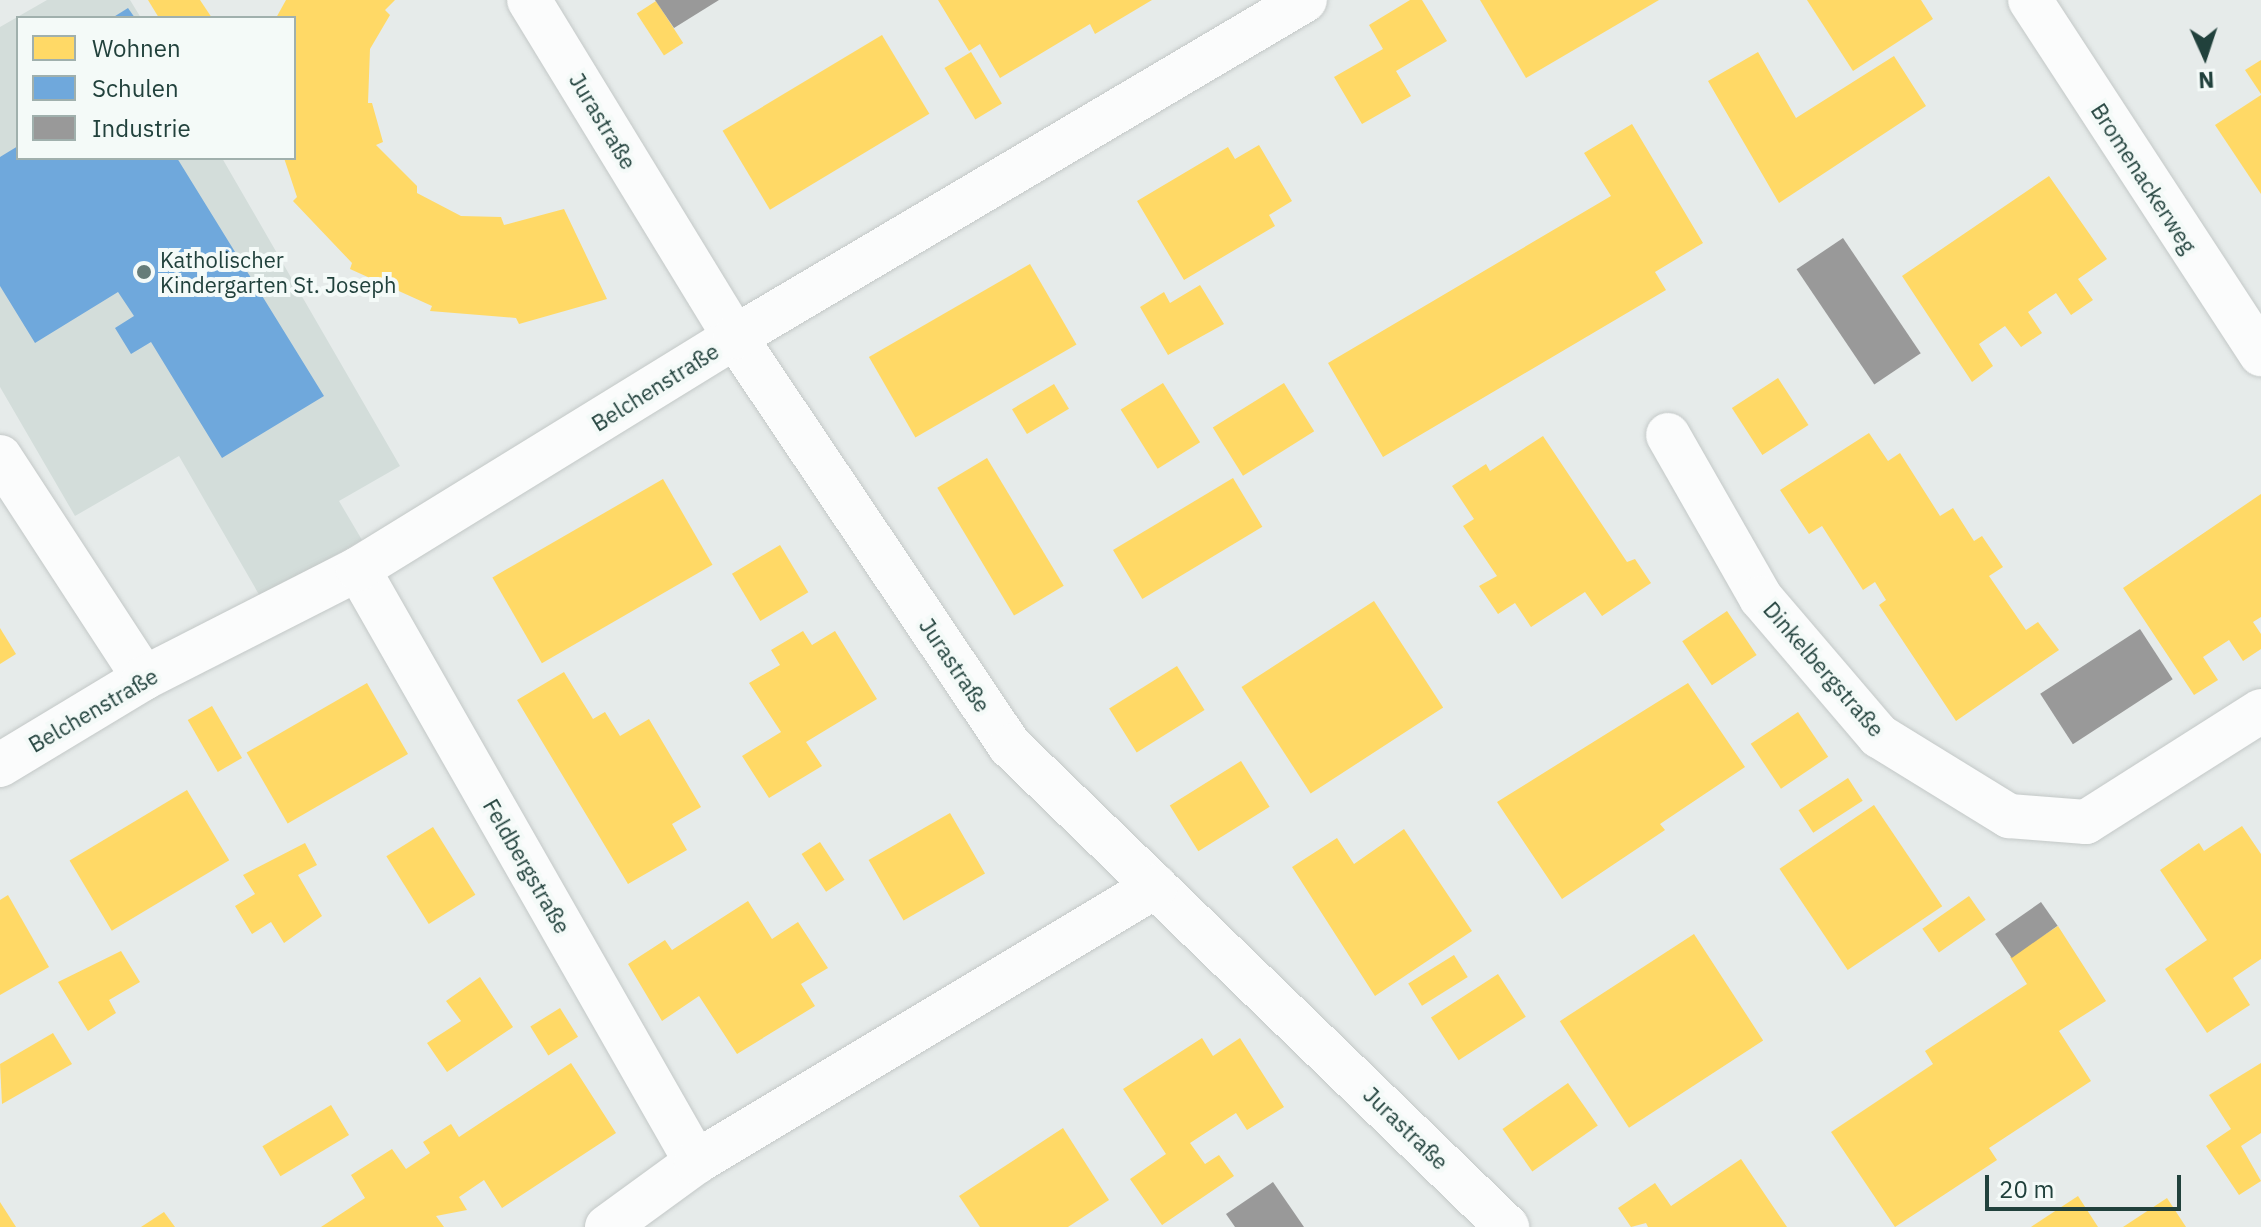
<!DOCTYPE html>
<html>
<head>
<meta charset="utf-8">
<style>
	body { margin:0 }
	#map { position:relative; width:2261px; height:1227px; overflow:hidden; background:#e6ebea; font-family:"IBM Plex Sans",sans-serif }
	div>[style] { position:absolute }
	.built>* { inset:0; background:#d3ddda }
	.homes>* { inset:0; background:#ffd966; transform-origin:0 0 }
	.schools>* { inset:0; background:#6fa8dc }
	.industry>* { inset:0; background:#999; transform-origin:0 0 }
	.roads { filter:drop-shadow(0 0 2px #c3c8c7) drop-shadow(0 0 2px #c3c8c7) }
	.minor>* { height:44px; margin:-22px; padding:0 22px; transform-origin:22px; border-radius:22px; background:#fbfcfc }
	.dots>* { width:22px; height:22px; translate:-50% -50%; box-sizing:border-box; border:4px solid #f4faf8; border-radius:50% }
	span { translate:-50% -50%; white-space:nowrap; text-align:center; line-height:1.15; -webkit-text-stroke:8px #f4faf8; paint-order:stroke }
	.street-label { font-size:22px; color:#21413c }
	.poi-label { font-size:22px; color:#21413c }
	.left { translate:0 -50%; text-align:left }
	.legend { position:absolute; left:16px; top:16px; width:280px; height:144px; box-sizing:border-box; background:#f4faf8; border:2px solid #a0b0ad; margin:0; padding:10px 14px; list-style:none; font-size:24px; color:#21413c }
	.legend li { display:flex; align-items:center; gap:16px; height:40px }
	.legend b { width:40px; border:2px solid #a0b0ad }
	.north { position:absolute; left:2165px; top:16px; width:80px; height:80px; -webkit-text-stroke:6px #f4faf8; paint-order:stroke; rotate:177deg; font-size:22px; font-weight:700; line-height:32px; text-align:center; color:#21413c }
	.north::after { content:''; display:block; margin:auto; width:28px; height:36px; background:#21413c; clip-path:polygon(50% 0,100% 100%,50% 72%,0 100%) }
	.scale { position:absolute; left:1985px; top:1175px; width:196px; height:36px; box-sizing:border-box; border:4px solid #21413c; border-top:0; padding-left:10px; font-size:24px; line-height:28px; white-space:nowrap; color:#21413c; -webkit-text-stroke:6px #f4faf8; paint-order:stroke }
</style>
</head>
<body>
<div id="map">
	<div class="built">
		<div style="clip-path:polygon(47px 0,130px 0,141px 18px,18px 18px,18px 158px,222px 158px,400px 466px,339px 501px,362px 540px,261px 598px,179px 456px,75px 516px,0 387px,0 27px)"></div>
	</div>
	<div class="homes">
		<div style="clip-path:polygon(148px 0,200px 0,212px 18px,159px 18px)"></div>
		<div style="clip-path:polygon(286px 0,395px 0,385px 10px,390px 15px,370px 49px,368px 103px,372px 103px,383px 142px,376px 145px,417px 186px,417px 193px,461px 216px,501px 217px,504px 225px,564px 209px,607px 299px,519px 324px,516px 318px,430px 311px,432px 306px,350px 269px,352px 263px,293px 201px,297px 197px,284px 158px,294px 158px,294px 18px,276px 18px)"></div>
		<div style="clip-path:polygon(938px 0,1152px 0,1095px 34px,1090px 24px,1000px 78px,980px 44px,969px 51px)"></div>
		<div style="clip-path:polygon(1410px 0,1422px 0,1447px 41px,1396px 71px,1411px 96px,1362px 124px,1334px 77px,1383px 49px,1369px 25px)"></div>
		<div style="clip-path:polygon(1480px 0,1659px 0,1526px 78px)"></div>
		<div style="clip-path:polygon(1807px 0,1921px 0,1933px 19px,1853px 71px)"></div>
		<div style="left:656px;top:1px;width:50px;height:23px;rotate:57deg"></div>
		<div style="left:882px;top:35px;width:92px;height:186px;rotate:59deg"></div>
		<div style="left:971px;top:52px;width:60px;height:31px;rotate:59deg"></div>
		<div style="clip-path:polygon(1758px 52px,1796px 118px,1894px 56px,1926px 106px,1779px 203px,1708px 81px)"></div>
		<div style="clip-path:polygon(2261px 60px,2261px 94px,2245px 70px)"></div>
		<div style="clip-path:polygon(2261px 95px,2261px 194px,2215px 125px)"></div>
		<div style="clip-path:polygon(1632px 124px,1703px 243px,1655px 272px,1666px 290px,1383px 457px,1328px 363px,1611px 196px,1584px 153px)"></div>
		<div style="clip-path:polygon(1259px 145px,1292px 201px,1269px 215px,1275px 226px,1184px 280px,1137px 201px,1228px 147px,1235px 159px)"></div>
		<div style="clip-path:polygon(2049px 176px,2107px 259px,2078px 279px,2093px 300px,2071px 315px,2056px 293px,2028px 312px,2042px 333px,2021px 347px,2005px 326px,1979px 344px,1993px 366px,1972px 382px,1902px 276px)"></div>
		<div style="left:1030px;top:264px;width:93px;height:186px;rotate:60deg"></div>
		<div style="clip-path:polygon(1200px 285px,1224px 324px,1168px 355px,1140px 307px,1164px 292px,1170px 303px)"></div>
		<div style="left:1778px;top:378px;width:56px;height:55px;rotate:57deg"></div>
		<div style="left:1163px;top:383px;width:70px;height:50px;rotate:58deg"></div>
		<div style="left:1284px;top:383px;width:57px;height:84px;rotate:58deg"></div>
		<div style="left:1054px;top:384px;width:29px;height:49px;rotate:59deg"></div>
		<div style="clip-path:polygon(1869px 433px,1888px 461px,1900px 453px,1940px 516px,1953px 508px,1974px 541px,1982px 536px,2003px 567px,1989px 576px,2026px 630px,2038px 622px,2059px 650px,1956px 721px,1879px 605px,1886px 600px,1875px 582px,1863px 590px,1822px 526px,1809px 534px,1780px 490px)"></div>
		<div style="clip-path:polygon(1543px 436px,1627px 562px,1635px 559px,1651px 583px,1602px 616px,1585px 592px,1531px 627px,1515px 603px,1498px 614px,1479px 586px,1497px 576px,1463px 526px,1474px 519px,1452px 486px,1486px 464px,1490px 471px)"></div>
		<div style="left:987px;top:458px;width:149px;height:58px;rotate:59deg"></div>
		<div style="left:1233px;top:478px;width:57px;height:140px;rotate:59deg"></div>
		<div style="left:663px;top:479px;width:99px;height:197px;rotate:60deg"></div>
		<div style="clip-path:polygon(2261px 494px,2261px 617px,2253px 622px,2261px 634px,2261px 649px,2243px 661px,2229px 640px,2203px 657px,2218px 680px,2194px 695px,2123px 588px)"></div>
		<div style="left:780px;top:545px;width:55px;height:56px;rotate:59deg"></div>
		<div style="left:1374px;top:601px;width:127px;height:158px;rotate:57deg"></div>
		<div style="left:1727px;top:611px;width:53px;height:54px;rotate:56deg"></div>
		<div style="clip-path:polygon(0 628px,16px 654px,0 664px)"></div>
		<div style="clip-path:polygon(803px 631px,812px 645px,835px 631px,877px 699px,806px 742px,822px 766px,769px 798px,742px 756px,781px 732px,749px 683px,780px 665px,771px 650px)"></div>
		<div style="left:1177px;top:666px;width:52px;height:80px;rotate:58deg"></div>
		<div style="clip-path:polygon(564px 672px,593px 719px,605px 712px,620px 736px,649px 719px,701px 807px,672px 824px,687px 850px,628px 884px,517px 700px)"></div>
		<div style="left:367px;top:683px;width:82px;height:139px;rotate:60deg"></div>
		<div style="clip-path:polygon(1688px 683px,1745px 767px,1660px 824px,1665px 830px,1562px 899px,1497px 802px)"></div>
		<div style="left:212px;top:706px;width:60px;height:28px;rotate:60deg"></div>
		<div style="left:1798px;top:712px;width:54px;height:57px;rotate:56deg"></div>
		<div style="left:1241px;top:761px;width:54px;height:84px;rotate:58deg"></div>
		<div style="left:1848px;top:778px;width:27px;height:59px;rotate:57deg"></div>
		<div style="left:187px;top:790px;width:82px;height:137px;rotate:59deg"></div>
		<div style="left:1874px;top:805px;width:122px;height:114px;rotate:56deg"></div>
		<div style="left:950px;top:813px;width:70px;height:94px;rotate:60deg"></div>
		<div style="clip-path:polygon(2242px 826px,2261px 854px,2261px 959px,2233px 978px,2250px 1005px,2207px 1033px,2165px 969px,2207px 940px,2160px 870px,2199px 843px,2204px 851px)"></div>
		<div style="left:433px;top:827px;width:80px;height:55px;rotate:58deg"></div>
		<div style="clip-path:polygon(1404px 829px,1472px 931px,1375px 996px,1292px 867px,1337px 838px,1354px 864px)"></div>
		<div style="left:820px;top:842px;width:45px;height:22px;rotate:57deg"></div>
		<div style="clip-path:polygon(305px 843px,317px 865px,298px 875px,322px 916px,284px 943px,271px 922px,252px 934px,235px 906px,255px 894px,243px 875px)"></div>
		<div style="clip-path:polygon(8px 895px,49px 967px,0 995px,0 900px)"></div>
		<div style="left:1969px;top:896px;width:29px;height:57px;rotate:55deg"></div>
		<div style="clip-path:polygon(748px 901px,772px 939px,798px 922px,828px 968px,801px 984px,815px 1006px,737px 1054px,699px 996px,662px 1021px,628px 964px,665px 940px,672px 950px)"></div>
		<div style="clip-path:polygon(2058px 926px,2106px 1001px,2059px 1031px,2091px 1081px,1989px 1148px,1997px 1160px,1895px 1227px,1831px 1132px,1933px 1064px,1925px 1051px,2027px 984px,2010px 957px)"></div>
		<div style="left:1694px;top:934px;width:127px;height:160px;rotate:57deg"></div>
		<div style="clip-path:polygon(121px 951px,140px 982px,109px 1000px,116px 1013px,88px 1031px,58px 982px)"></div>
		<div style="left:1454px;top:955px;width:26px;height:54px;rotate:58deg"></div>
		<div style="left:1498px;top:974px;width:51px;height:80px;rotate:57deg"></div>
		<div style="clip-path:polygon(480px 977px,513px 1027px,447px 1072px,427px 1043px,461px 1021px,446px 1001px)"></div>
		<div style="left:560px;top:1008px;width:34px;height:35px;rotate:58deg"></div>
		<div style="clip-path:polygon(53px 1033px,72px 1064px,2px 1104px,0 1064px)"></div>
		<div style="clip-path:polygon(1202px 1038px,1213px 1056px,1240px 1038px,1284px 1107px,1247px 1130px,1236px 1113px,1190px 1143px,1205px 1164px,1219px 1155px,1234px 1176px,1162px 1225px,1130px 1179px,1166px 1154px,1123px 1089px)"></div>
		<div style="clip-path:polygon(571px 1063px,616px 1133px,502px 1208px,484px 1180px,459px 1197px,467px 1210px,436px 1216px,444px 1227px,321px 1227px,365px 1198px,351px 1175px,392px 1149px,406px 1169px,430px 1153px,423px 1142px,451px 1124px,459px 1137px)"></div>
		<div style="clip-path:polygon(2261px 1063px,2261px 1133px,2241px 1146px,2261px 1181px,2239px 1195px,2206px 1146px,2231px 1129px,2209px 1095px)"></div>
		<div style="left:1568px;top:1083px;width:52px;height:80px;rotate:55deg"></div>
		<div style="left:331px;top:1105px;width:35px;height:80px;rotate:59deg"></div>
		<div style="clip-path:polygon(1063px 1128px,1109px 1200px,1068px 1227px,980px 1227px,959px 1196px)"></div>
		<div style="clip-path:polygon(1741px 1159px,1787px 1227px,1648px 1227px,1646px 1223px,1631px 1227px,1618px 1208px,1655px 1183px,1671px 1206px)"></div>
		<div style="clip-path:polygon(2078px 1196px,2098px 1227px,2031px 1227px)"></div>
		<div style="clip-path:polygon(2167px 1198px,2186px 1227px,2123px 1227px)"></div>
		<div style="clip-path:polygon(0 1202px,16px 1227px,0 1227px)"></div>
		<div style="clip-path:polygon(164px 1212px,175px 1227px,141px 1227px)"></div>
	</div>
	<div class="schools">
		<div style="clip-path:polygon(128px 8px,135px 18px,112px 18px)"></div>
		<div style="clip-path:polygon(18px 146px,18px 158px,177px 158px,324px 396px,222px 458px,151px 342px,131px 354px,115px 328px,134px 316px,118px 292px,35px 343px,0 286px,0 157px)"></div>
	</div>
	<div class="industry">
		<div style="clip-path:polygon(655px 0,719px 0,674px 28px)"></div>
		<div style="left:1843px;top:238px;width:139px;height:56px;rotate:56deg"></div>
		<div style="left:2140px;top:629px;width:60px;height:119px;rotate:57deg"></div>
		<div style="left:2041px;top:902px;width:29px;height:56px;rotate:55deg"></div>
		<div style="clip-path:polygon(1273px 1182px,1304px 1227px,1235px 1227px,1226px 1214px)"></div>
	</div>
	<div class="roads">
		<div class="minor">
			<div style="left:529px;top:0;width:395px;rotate:58.6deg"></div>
			<div style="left:735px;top:337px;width:493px;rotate:56.1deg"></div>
			<div style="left:1010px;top:746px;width:692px;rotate:44.06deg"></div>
			<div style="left:2030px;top:0;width:423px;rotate:56.9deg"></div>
			<div style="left:1668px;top:435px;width:188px;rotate:60.3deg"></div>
			<div style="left:1761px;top:598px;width:182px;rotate:49.5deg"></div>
			<div style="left:1879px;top:736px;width:153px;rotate:31.6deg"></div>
			<div style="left:2009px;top:816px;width:77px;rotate:4.5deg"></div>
			<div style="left:2086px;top:822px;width:207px;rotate:-32.4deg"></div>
			<div style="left:0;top:457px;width:264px;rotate:56.9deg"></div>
			<div style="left:358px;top:569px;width:683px;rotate:60.32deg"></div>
			<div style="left:0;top:765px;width:168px;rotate:-31.1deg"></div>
			<div style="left:144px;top:678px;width:240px;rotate:-27deg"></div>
			<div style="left:358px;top:569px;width:443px;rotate:-31.6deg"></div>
			<div style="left:735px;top:337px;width:662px;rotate:-30.59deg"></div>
			<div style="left:607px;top:1227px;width:110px;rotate:-36.1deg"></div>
			<div style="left:696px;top:1162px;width:536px;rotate:-30.96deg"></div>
		</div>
	</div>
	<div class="dots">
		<div style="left:144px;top:272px;background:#667c79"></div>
	</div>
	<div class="street-label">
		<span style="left:603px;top:121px;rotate:59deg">Jurastraße</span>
		<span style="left:2144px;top:178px;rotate:57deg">Bromenackerweg</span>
		<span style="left:655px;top:387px;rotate:-32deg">Belchenstraße</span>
		<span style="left:955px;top:665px;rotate:56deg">Jurastraße</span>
		<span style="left:1824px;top:669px;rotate:49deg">Dinkelbergstraße</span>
		<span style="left:93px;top:710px;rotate:-30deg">Belchenstraße</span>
		<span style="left:527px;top:866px;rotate:60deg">Feldbergstraße</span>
		<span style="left:1406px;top:1128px;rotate:44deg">Jurastraße</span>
	</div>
	<div class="poi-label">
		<span class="left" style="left:160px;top:272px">Katholischer<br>Kindergarten St. Joseph</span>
	</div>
	<ul class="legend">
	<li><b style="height:22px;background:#ffd966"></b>Wohnen</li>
	<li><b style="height:22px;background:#6fa8dc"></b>Schulen</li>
	<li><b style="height:22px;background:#999"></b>Industrie</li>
	</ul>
	<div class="north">N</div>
	<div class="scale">20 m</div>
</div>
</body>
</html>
